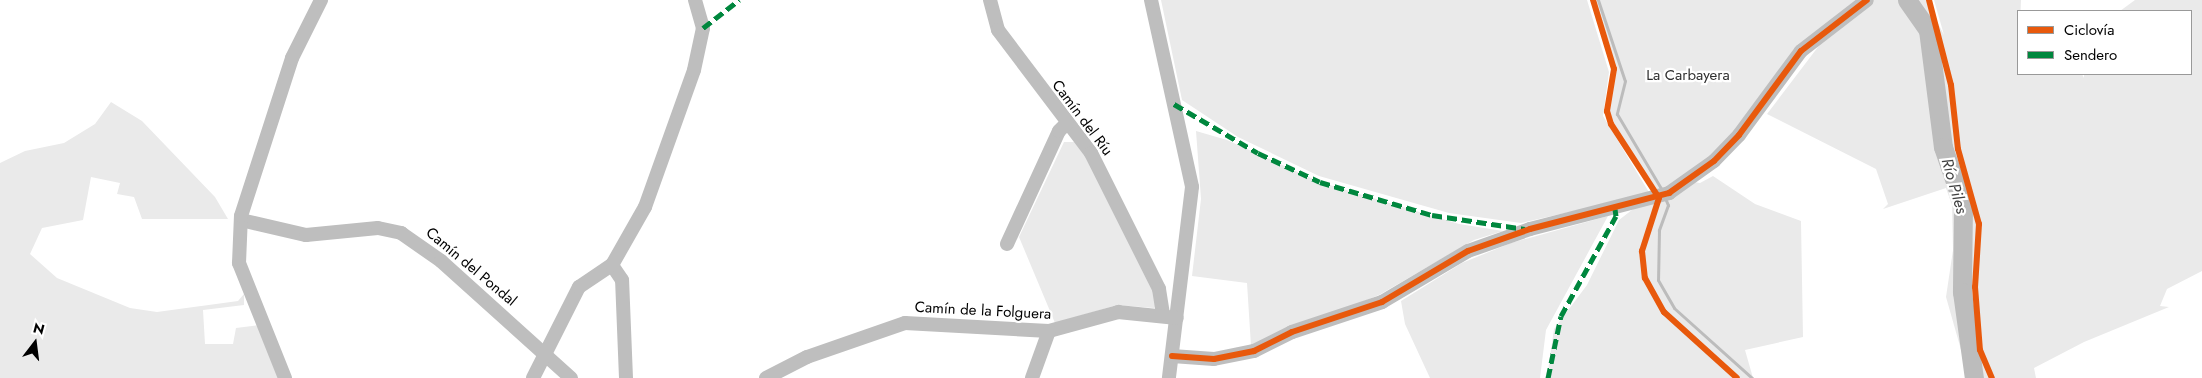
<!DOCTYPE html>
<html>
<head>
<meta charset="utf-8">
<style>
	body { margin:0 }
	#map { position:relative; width:2202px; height:378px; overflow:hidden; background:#fff; font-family:Jost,sans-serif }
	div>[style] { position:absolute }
	.green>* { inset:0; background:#eaeaea }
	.stream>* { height:3px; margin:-1.5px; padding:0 1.5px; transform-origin:1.5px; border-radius:1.5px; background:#bcbcbc }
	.river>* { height:19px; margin:-9.5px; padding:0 9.5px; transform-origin:9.5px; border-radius:9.5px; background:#bcbcbc }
	.minor>* { height:14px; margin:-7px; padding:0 7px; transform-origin:7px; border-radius:7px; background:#bebebe }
	.quiet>* { height:5px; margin-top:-2.5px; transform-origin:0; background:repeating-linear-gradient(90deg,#00873e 0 10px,transparent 0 15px) }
	.cycleway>* { height:6px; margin:-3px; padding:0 3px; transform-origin:3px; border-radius:3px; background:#e8590c }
	span { translate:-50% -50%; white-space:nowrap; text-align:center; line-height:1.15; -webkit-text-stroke:4.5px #fff; paint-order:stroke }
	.park-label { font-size:15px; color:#303030 }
	.street-label { font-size:15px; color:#000 }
	.water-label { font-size:16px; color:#414141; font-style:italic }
	.legend { position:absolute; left:2017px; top:10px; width:175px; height:65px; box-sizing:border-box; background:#fff; border:1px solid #999; margin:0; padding:6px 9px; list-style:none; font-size:15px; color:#000 }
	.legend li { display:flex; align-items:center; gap:10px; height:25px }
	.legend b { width:25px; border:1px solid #999 }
	.north { position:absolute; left:10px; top:318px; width:50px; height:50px; -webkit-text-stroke:4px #fff; paint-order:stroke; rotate:15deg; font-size:14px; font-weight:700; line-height:20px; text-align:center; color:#000 }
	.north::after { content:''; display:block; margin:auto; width:18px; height:22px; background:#000; clip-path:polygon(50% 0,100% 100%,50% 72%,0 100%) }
</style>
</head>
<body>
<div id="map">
	<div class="green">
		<div style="clip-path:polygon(1161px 0,1587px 0,1609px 72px,1603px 116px,1650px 194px,1521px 223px,1449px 213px,1319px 176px,1238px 137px,1182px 100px)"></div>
		<div style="clip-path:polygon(1593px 0,1926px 0,1944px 35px,1934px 0,2021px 0,2018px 74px,2082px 74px,2084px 78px,2084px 74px,2191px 74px,2191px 11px,2120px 11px,2135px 0,2202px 0,2202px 271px,2167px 289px,2160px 306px,2169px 307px,2084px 342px,2034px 368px,2036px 378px,1969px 378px,1946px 297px,1953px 250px,1952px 205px,1946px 188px,1883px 209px,1888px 204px,1876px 169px,1767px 114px,1821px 43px,1820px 33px,1739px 135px,1688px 181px,1700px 183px,1713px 176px,1755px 204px,1801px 221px,1803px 337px,1745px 350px,1753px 378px,1547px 378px,1554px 329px,1587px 285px,1619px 220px,1655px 192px,1611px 124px,1607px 111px,1614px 68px)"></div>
		<div style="clip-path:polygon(111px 102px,142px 121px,215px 197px,228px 219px,142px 219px,134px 197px,117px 194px,120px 183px,91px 177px,83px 220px,42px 228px,30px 254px,57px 278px,130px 308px,157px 312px,238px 301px,244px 294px,244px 305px,203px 310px,205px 344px,233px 344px,236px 328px,259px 325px,280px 378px,0 378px,0 163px,25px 151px,64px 143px,95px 124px)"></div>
		<div style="clip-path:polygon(1196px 131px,1227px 140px,1320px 182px,1459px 224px,1503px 231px,1474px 240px,1379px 295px,1251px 346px,1247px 283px,1192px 276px,1201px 199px)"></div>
		<div style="clip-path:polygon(1064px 142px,1076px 142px,1091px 164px,1159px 303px,1154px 308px,1117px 305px,1055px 323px,1019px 237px)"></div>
		<div style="clip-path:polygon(1608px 216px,1546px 330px,1540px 378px,1430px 378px,1405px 324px,1401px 301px,1462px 263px,1511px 243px)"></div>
	</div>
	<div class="stream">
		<div style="left:1598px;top:0;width:85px;rotate:71.6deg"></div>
		<div style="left:1625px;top:81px;width:34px;rotate:104deg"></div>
		<div style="left:1617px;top:114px;width:88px;rotate:59.4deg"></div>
		<div style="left:1665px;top:198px;width:8px;rotate:67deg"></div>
		<div style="left:1668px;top:205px;width:27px;rotate:110deg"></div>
		<div style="left:1659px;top:230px;width:50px;rotate:91.1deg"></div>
		<div style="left:1658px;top:280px;width:32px;rotate:60deg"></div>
		<div style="left:1674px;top:308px;width:105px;rotate:41.9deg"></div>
	</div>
	<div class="river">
		<div style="left:1907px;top:0;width:37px;rotate:55deg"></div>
		<div style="left:1928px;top:30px;width:118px;rotate:82.7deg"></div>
		<div style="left:1943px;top:147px;width:61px;rotate:71deg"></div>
		<div style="left:1963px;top:205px;width:87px;rotate:90.7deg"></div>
		<div style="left:1962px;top:292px;width:87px;rotate:82.1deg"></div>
	</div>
	<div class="minor">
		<div style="left:990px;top:0;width:31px;rotate:75deg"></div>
		<div style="left:998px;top:30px;width:154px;rotate:52.9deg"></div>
		<div style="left:1091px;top:153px;width:152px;rotate:63.4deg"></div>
		<div style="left:1159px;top:289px;width:26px;rotate:81deg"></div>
		<div style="left:1151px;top:0;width:191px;rotate:77.6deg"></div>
		<div style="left:1192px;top:187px;width:192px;rotate:96.9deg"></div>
		<div style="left:241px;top:220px;width:67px;rotate:13deg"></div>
		<div style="left:306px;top:235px;width:72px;rotate:-5.6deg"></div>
		<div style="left:378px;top:228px;width:24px;rotate:12deg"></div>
		<div style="left:401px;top:233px;width:49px;rotate:35deg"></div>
		<div style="left:441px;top:261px;width:175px;rotate:42deg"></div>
		<div style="left:1007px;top:244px;width:124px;rotate:-65.3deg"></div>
		<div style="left:1059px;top:131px;width:11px;rotate:-45deg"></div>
		<div style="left:1172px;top:356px;width:42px;rotate:4.1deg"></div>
		<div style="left:1214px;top:359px;width:41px;rotate:-11.3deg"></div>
		<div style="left:1254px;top:351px;width:42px;rotate:-26.6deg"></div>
		<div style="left:1292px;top:332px;width:95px;rotate:-18.4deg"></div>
		<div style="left:1382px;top:302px;width:100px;rotate:-30.7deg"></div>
		<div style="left:1468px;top:251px;width:66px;rotate:-19.5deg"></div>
		<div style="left:1530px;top:229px;width:144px;rotate:-14.5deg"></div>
		<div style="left:1669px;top:193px;width:55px;rotate:-35.4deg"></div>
		<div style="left:1714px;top:161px;width:36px;rotate:-46deg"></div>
		<div style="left:1739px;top:135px;width:104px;rotate:-53.6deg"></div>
		<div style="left:1801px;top:51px;width:83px;rotate:-37.7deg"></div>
		<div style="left:285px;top:378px;width:124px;rotate:-111.8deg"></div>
		<div style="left:239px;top:263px;width:47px;rotate:-87.6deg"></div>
		<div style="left:241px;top:216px;width:166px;rotate:-72.1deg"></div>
		<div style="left:292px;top:58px;width:65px;rotate:-63.4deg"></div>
		<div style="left:533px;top:378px;width:102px;rotate:-63.2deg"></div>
		<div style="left:579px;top:287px;width:40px;rotate:-34deg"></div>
		<div style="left:626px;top:378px;width:98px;rotate:-92.3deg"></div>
		<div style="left:622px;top:280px;width:18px;rotate:-124deg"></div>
		<div style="left:612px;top:265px;width:67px;rotate:-60.4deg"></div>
		<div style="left:645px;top:207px;width:145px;rotate:-70.3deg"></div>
		<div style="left:694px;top:70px;width:43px;rotate:-77.9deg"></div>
		<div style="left:703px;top:28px;width:29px;rotate:-106deg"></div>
		<div style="left:766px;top:378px;width:46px;rotate:-27.1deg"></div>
		<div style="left:807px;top:357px;width:104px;rotate:-19.1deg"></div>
		<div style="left:905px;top:323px;width:144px;rotate:3.2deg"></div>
		<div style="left:1049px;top:331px;width:72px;rotate:-15.4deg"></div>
		<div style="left:1118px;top:312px;width:59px;rotate:5.8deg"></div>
		<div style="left:1032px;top:378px;width:50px;rotate:-70.1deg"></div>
	</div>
	<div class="quiet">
		<div style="left:703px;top:28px;width:46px;rotate:-37.9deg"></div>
		<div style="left:1174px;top:104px;width:97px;rotate:30.3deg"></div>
		<div style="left:1258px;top:153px;width:68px;rotate:25.1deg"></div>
		<div style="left:1320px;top:182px;width:117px;rotate:16.4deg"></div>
		<div style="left:1432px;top:215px;width:94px;rotate:8.6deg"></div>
		<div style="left:1548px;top:378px;width:63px;rotate:-78.2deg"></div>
		<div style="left:1561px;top:316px;width:114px;rotate:-61.2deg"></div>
		<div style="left:1616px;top:216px;width:7px;rotate:-98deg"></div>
	</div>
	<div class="cycleway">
		<div style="left:1593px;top:0;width:72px;rotate:73.1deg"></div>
		<div style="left:1614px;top:69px;width:43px;rotate:99.5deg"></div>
		<div style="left:1607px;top:111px;width:14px;rotate:73deg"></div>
		<div style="left:1611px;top:124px;width:88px;rotate:57deg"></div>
		<div style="left:1659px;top:198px;width:56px;rotate:107.8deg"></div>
		<div style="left:1642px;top:251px;width:27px;rotate:84deg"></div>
		<div style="left:1645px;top:278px;width:39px;rotate:61deg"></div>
		<div style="left:1664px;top:312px;width:98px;rotate:42.1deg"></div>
		<div style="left:1929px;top:0;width:88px;rotate:75.5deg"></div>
		<div style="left:1951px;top:85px;width:64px;rotate:83.8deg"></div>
		<div style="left:1958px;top:149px;width:78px;rotate:74.4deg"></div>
		<div style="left:1979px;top:224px;width:63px;rotate:93.6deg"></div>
		<div style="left:1975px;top:287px;width:63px;rotate:85.5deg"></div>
		<div style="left:1980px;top:350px;width:30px;rotate:67deg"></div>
		<div style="left:1172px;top:356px;width:42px;rotate:4.1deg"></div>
		<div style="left:1214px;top:359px;width:41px;rotate:-11.3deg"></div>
		<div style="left:1254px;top:351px;width:42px;rotate:-26.6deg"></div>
		<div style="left:1292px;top:332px;width:95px;rotate:-18.4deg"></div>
		<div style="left:1382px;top:302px;width:100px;rotate:-30.7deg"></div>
		<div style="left:1468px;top:251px;width:66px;rotate:-19.5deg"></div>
		<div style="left:1530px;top:229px;width:144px;rotate:-14.5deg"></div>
		<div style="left:1669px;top:193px;width:55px;rotate:-35.4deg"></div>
		<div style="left:1714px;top:161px;width:36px;rotate:-46deg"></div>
		<div style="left:1739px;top:135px;width:104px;rotate:-53.6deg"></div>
		<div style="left:1801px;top:51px;width:83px;rotate:-37.7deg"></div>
	</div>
	<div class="park-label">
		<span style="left:1688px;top:76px">La Carbayera</span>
	</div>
	<div class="street-label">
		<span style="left:1082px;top:118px;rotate:53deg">Camín del Ríu</span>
		<span style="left:471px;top:267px;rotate:40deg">Camín del Pondal</span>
		<span style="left:983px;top:311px;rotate:3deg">Camín de la Folguera</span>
	</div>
	<div class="water-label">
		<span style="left:1954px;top:186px;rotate:74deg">Río Piles</span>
	</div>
	<ul class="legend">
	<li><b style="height:6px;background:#e8590c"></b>Ciclovía</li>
	<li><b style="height:6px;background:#00873e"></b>Sendero</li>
	</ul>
	<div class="north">N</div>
</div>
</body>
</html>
